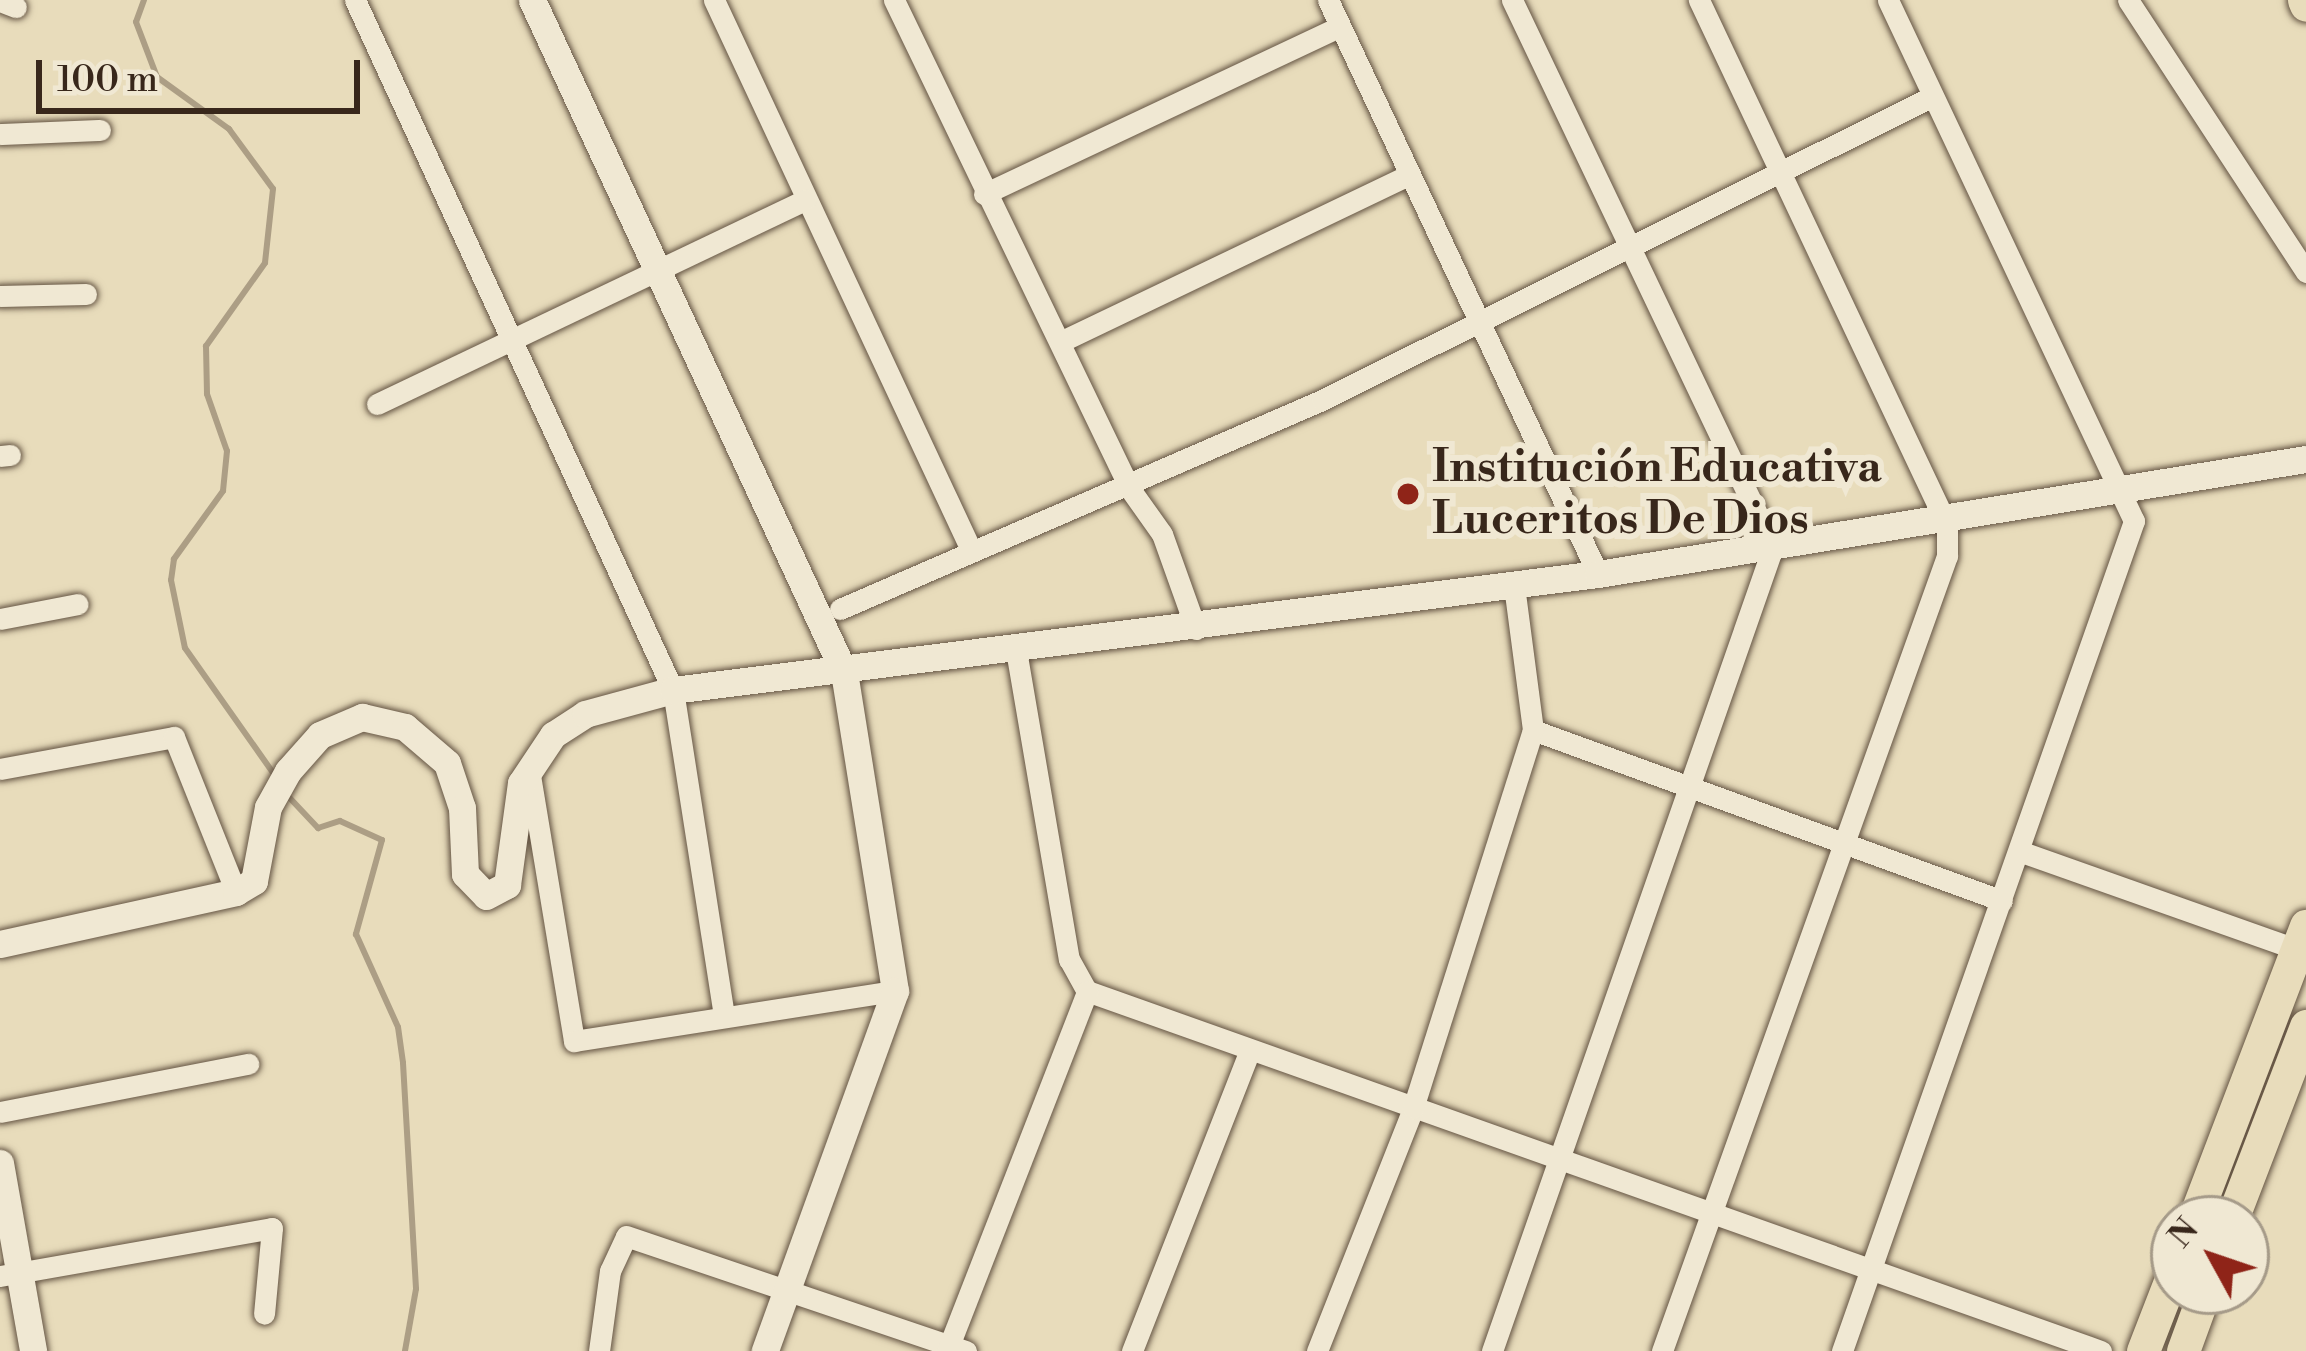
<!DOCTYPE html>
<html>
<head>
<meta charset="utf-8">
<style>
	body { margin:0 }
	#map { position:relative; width:2306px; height:1351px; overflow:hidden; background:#e8dcbb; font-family:"Libre Bodoni",serif }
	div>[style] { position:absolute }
	.stream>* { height:6px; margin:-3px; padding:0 3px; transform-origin:3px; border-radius:3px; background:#ac9e85 }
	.roads { filter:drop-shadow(0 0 3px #645443) drop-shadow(0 0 3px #645443) }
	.minor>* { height:21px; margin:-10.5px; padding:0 10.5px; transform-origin:10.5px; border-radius:10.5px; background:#f0e8d3 }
	.tertiary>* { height:27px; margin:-13.5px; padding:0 13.5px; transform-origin:13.5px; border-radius:13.5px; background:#f0e8d3 }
	.primary>* { height:33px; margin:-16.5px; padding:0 16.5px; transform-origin:16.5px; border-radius:16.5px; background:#e8dcbb }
	.dots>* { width:33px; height:33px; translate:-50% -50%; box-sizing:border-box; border:6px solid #f0e8d3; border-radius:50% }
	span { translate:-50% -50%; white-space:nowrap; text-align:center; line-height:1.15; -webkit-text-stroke:12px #f0e8d3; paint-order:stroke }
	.poi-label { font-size:45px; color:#38271b; font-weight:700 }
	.left { translate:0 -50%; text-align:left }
	.north { position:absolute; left:2150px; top:1195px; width:120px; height:120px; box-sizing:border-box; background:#f0e8d3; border:3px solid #a69b89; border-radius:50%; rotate:310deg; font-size:33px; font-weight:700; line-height:48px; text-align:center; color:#38271b }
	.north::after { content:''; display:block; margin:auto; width:42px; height:54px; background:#8f2418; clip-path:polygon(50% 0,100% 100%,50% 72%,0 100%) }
	.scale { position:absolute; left:36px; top:60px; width:324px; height:54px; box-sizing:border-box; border:6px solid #38271b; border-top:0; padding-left:15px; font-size:36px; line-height:42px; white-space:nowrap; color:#38271b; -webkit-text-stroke:9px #f0e8d3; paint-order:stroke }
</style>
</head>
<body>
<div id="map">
	<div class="stream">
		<div style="left:144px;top:0;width:23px;rotate:110deg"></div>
		<div style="left:136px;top:22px;width:59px;rotate:69.1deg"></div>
		<div style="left:157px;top:77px;width:89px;rotate:35.8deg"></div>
		<div style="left:229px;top:129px;width:74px;rotate:53.7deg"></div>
		<div style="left:273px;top:189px;width:74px;rotate:96.2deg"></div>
		<div style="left:265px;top:263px;width:102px;rotate:125.4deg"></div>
		<div style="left:206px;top:346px;width:48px;rotate:88.8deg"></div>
		<div style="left:207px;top:394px;width:60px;rotate:70.7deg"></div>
		<div style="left:227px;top:451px;width:40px;rotate:95.7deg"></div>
		<div style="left:223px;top:491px;width:84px;rotate:125.8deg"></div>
		<div style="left:174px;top:559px;width:21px;rotate:98deg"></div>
		<div style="left:171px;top:580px;width:69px;rotate:78.4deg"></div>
		<div style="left:185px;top:648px;width:158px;rotate:54.8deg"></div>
		<div style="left:286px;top:794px;width:47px;rotate:46.7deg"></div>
		<div style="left:318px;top:828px;width:23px;rotate:-18deg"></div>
		<div style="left:340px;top:821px;width:46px;rotate:24.3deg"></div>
		<div style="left:382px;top:840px;width:98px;rotate:105.5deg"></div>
		<div style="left:356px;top:934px;width:102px;rotate:65.7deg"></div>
		<div style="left:398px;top:1027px;width:36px;rotate:82deg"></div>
		<div style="left:403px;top:1063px;width:226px;rotate:86.7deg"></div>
		<div style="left:416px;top:1289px;width:63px;rotate:100.1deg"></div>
	</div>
	<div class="roads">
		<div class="minor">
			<div style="left:355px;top:0;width:760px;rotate:65.26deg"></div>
			<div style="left:673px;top:690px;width:330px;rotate:81.1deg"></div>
			<div style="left:714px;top:0;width:607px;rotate:64.95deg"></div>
			<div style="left:894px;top:0;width:543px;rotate:64.24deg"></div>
			<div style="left:1130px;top:489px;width:55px;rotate:54.6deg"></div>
			<div style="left:1162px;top:534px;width:101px;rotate:70.3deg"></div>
			<div style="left:1328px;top:0;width:634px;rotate:64.81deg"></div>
			<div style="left:2128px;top:0;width:325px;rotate:56.8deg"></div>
			<div style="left:0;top:1px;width:17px;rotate:21deg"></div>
			<div style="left:0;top:134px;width:100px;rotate:-2.3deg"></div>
			<div style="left:984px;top:194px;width:392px;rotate:-25.2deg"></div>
			<div style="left:0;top:296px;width:86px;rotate:-1.3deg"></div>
			<div style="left:1060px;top:342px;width:388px;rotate:-25.6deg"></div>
			<div style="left:377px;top:404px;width:474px;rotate:-25.5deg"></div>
			<div style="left:0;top:456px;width:10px;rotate:-6deg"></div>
			<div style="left:840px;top:609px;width:525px;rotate:-23.44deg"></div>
			<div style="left:1322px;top:400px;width:682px;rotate:-26.45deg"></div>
			<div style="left:0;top:619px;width:79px;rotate:-10.9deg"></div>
			<div style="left:1016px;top:650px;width:314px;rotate:80.3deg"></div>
			<div style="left:1069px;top:959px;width:37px;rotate:61deg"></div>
			<div style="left:1087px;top:991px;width:1076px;rotate:19.55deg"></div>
			<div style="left:1533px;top:730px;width:499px;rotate:20deg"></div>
			<div style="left:0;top:769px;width:177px;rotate:-10.4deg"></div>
			<div style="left:174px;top:737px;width:167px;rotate:68.2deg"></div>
			<div style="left:529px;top:769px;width:276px;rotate:80.6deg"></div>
			<div style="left:574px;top:1041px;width:325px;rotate:-8.9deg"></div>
			<div style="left:2019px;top:851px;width:297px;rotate:19.5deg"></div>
			<div style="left:0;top:1112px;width:253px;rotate:-11deg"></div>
			<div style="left:0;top:1276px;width:276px;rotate:-10deg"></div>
			<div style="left:272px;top:1228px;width:86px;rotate:95.3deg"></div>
			<div style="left:599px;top:1351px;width:81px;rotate:-82.2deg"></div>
			<div style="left:610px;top:1271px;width:38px;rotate:-65deg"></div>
			<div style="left:626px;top:1236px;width:359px;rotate:18.7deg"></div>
			<div style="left:947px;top:1351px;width:386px;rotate:-68.7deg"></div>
			<div style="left:1132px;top:1351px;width:321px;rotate:-68.6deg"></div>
			<div style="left:1317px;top:1351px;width:261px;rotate:-68.4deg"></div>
			<div style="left:1413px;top:1108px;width:397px;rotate:-72.4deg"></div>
			<div style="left:1533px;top:730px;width:145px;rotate:-97.5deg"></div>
			<div style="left:1492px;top:1351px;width:852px;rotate:-70.74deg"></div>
			<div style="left:1773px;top:547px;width:606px;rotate:-115.51deg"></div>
			<div style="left:1662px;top:1351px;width:845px;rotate:-70.28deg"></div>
			<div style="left:1947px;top:556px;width:31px;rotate:-90deg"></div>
			<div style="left:1947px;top:525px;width:581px;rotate:-115.29deg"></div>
			<div style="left:1842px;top:1351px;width:880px;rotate:-70.62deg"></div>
			<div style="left:2134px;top:521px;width:576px;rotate:-115.28deg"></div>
		</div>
		<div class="tertiary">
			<div style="left:532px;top:0;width:741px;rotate:65.1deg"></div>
			<div style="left:844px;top:672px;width:323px;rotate:80.9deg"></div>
			<div style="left:895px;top:991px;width:383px;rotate:109.9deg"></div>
			<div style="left:0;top:944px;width:242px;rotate:-12.4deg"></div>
			<div style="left:236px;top:892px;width:21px;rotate:-31deg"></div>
			<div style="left:254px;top:881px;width:75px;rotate:-79.3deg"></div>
			<div style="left:268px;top:807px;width:41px;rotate:-60.9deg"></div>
			<div style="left:288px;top:771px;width:48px;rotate:-48.4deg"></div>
			<div style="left:320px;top:735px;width:46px;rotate:-23.2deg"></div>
			<div style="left:362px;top:717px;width:44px;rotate:13.1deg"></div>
			<div style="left:405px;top:727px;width:55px;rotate:40.6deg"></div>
			<div style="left:447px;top:763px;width:47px;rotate:71.6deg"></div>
			<div style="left:462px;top:808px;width:66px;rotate:87.4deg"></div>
			<div style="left:465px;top:874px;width:30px;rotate:46deg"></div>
			<div style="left:486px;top:896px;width:24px;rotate:-28deg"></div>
			<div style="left:507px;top:885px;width:103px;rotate:-82.2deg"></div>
			<div style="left:521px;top:783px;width:58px;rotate:-56.3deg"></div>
			<div style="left:553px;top:735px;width:38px;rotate:-33deg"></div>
			<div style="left:585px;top:714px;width:91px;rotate:-15.3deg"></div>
			<div style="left:673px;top:690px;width:932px;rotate:-7.15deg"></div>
			<div style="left:1598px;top:574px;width:717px;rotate:-9.23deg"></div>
			<div style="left:0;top:1163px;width:191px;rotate:80deg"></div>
		</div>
		<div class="primary">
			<div style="left:2304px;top:0;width:5px;rotate:68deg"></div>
			<div style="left:2194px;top:1219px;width:314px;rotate:-69.1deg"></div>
			<div style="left:2232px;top:1219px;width:207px;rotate:-69deg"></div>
			<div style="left:2143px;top:1351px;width:86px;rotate:-68.8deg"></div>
			<div style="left:2183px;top:1351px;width:64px;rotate:-69.9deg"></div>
		</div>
	</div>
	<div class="dots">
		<div style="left:1408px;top:494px;background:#8f2418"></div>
	</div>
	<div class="poi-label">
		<span class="left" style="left:1432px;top:494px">Institución Educativa<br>Luceritos De Dios</span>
	</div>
	<div class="north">N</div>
	<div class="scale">100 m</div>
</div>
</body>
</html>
